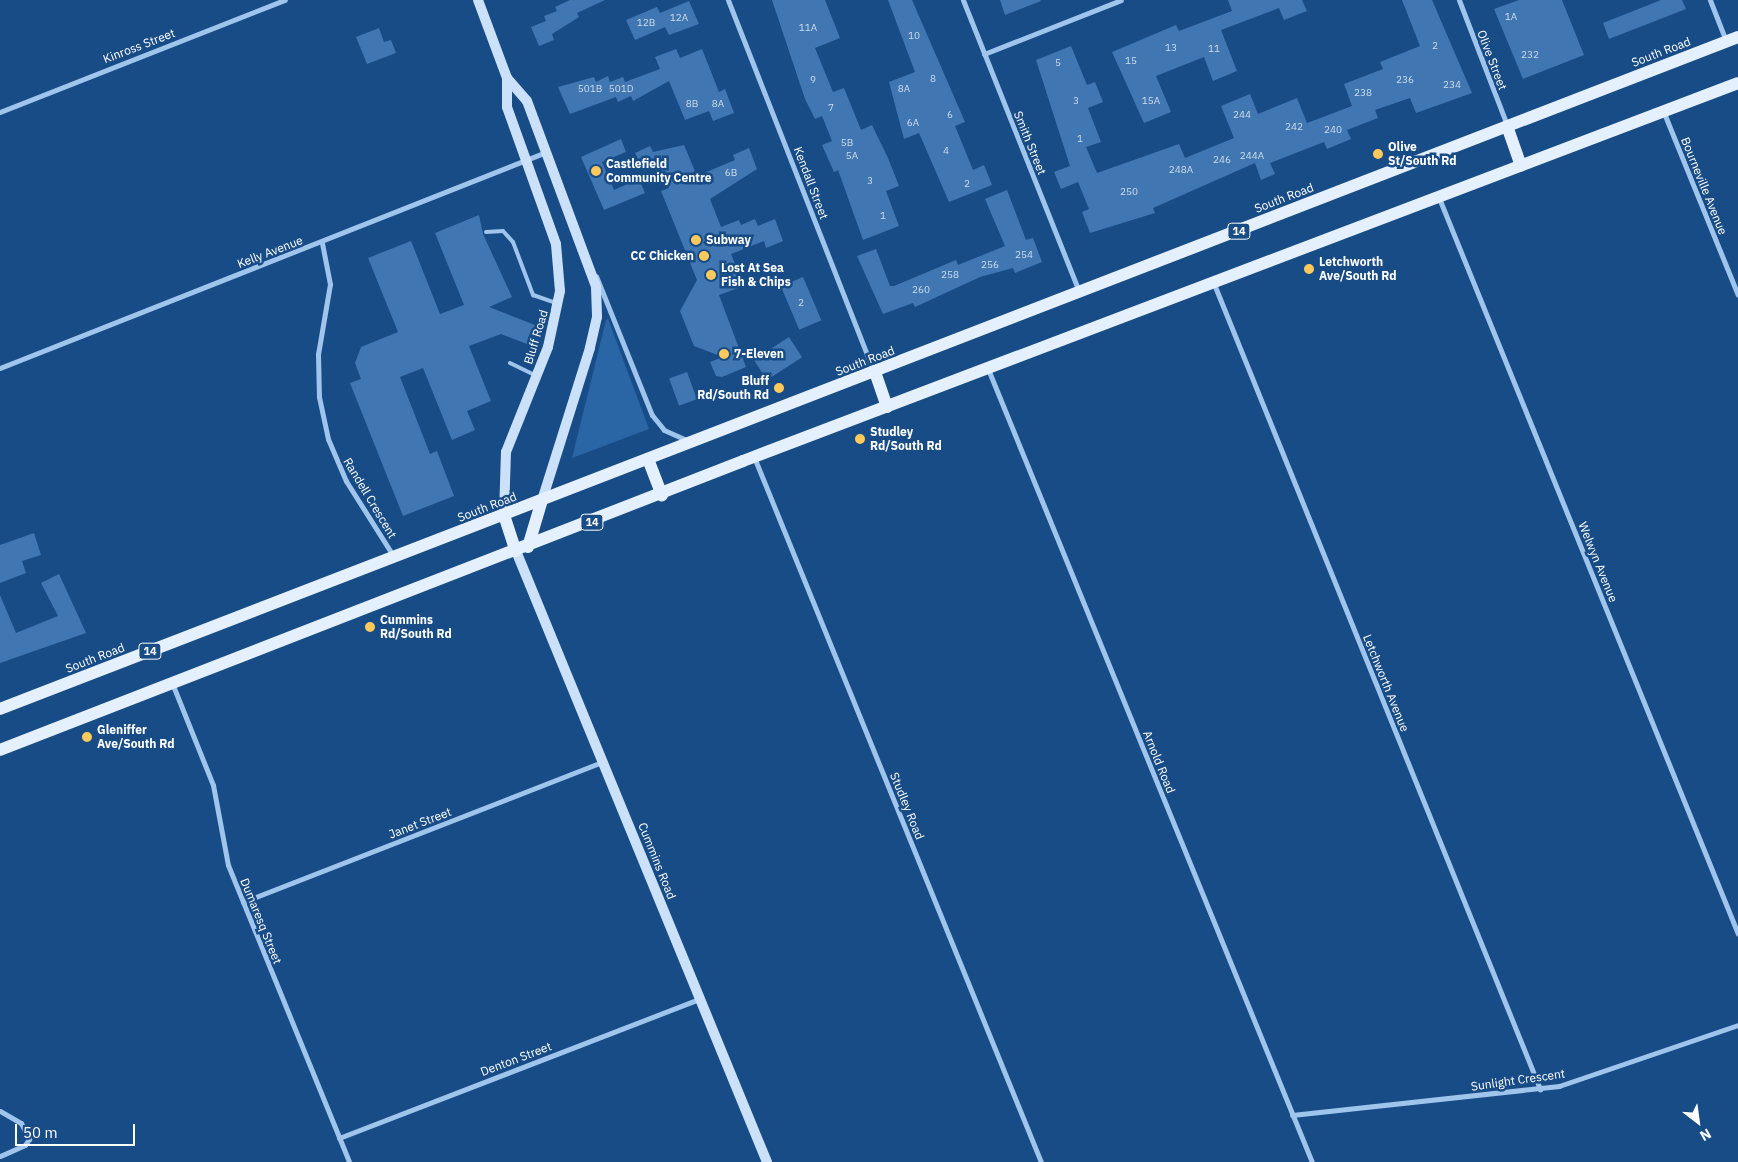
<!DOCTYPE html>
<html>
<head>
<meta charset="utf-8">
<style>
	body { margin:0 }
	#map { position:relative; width:1738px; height:1162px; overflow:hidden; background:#184c87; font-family:"IBM Plex Sans",sans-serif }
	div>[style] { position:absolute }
	.green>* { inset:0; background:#2a66a6 }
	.building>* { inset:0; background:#4076b1; transform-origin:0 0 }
	.lane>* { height:4px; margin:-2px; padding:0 2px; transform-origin:2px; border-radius:2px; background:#9fc5ed }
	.street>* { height:5px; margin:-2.5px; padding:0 2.5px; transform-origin:2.5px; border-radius:2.5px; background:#9fc5ed }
	.secondary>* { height:10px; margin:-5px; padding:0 5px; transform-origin:5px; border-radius:5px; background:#cbe1f9 }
	.primary>* { height:12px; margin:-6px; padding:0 6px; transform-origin:6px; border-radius:6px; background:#e5f0ff }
	.dots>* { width:14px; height:14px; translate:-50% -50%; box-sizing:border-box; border:2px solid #184c87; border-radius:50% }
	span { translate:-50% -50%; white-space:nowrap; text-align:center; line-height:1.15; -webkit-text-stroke:5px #184c87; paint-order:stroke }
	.number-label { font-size:10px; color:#cfddec }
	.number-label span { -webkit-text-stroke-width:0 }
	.shield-label span { padding:1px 4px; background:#184c87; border:1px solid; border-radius:4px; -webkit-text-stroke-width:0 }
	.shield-label { font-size:11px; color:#fff; font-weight:700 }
	.street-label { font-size:12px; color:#fff }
	.poi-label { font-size:12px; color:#fff; font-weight:700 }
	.left { translate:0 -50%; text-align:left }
	.right { translate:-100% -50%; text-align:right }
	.north { position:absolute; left:1673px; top:1097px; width:50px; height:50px; -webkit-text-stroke:4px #184c87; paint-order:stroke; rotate:150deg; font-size:14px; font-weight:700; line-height:20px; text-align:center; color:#fff }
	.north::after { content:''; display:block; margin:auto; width:18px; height:22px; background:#fff; clip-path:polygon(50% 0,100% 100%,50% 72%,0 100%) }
	.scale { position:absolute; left:15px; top:1124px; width:120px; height:22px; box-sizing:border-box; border:2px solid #fff; border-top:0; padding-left:6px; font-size:15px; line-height:18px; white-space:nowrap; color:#fff; -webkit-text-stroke:4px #184c87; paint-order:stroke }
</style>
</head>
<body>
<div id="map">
	<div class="green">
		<div style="clip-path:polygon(608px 319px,649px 429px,572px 458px,606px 320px)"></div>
	</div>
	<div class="building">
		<div style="clip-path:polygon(570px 0,605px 0,577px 13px,579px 17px,552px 34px,554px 40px,539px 46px,531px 27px,546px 21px,544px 16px,557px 11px,555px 7px)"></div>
		<div style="clip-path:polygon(772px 0,825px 0,840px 38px,815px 48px,833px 92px,844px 88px,861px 130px,872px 125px,888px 158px,899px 186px,886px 191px,899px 226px,863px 240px,838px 170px,834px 172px,822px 145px,832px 141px,822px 116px,815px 119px,805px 99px)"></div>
		<div style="clip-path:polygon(888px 0,912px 0,965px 122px,955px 126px,973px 170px,984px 165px,992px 185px,949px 202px,919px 133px,904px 139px,889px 82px,915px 72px)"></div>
		<div style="clip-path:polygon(1000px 0,1040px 0,1041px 1px,1005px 15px)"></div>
		<div style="clip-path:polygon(1228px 0,1302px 0,1307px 11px,1284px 20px,1279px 8px,1221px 30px,1237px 71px,1213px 81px,1204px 57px,1156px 76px,1171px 112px,1144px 123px,1112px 52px,1176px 25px,1179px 31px,1232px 11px)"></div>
		<div style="clip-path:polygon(1402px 0,1432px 0,1472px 93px,1416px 113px,1410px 98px,1375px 110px,1378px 118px,1347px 130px,1351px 139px,1327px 149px,1324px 142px,1270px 163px,1275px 174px,1261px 180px,1255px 163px,1153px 208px,1155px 213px,1090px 233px,1082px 212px,1089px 209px,1078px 182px,1061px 189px,1054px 172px,1070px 166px,1036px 60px,1071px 46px,1087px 85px,1095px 82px,1103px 102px,1088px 108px,1101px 142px,1086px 147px,1097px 173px,1179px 144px,1185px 158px,1234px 138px,1221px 106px,1250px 94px,1258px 114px,1297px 98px,1307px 123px,1352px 106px,1344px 84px,1383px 69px,1380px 62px,1420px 46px)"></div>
		<div style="clip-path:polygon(1519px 0,1562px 0,1584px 55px,1523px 79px,1494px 9px)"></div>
		<div style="clip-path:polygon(1661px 0,1682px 0,1686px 9px,1609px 39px,1603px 23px)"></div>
		<div style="clip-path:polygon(689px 1px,699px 24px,669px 35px,665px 27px,635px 40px,626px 20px,657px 7px,660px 13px)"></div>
		<div style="clip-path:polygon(379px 28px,384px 42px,391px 40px,396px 53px,367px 64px,356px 37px)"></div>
		<div style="clip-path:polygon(676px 49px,680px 58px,702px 49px,719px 92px,725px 89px,734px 113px,713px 121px,709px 111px,685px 120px,669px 81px,633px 101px,631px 96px,618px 102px,616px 97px,570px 114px,558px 87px,594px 77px,596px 82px,608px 76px,610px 82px,623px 77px,625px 82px,660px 69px,655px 57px)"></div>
		<div style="clip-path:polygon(621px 139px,626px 152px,602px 162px,614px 190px,639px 179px,645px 193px,604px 210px,581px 157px)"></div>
		<div style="clip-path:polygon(684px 145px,697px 176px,735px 160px,733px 155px,749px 148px,757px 169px,710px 199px,721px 227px,739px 220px,741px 225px,755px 219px,758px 226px,775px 219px,783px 241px,766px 248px,764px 241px,731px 254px,744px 286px,719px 295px,746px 367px,722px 377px,716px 376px,710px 362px,723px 357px,694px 346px,680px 311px,697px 280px,661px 191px,669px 188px,659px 164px,644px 171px,635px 153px,650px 146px,653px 152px)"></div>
		<div style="clip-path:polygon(1007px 190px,1026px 240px,1033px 238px,1042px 262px,1015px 273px,1013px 268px,980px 277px,915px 307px,913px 303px,883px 314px,857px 256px,876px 249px,890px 286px,894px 286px,956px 260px,958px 265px,1005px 246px,985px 199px)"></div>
		<div style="clip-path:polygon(479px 215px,483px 234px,512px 297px,489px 307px,535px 325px,527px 344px,501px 334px,469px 346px,491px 401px,467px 411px,475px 430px,452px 440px,423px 368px,400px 377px,430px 454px,437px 451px,454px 496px,403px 516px,350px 383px,361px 379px,355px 363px,361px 347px,398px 332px,368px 258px,411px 241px,440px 314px,464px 305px,435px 233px)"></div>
		<div style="left:803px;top:277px;width:47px;height:24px;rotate:67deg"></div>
		<div style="left:789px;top:337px;width:24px;height:42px;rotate:57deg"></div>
		<div style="left:687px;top:372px;width:29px;height:19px;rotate:70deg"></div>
		<div style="clip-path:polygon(34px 533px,41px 555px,22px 561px,26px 573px,0 583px,0 545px)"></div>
		<div style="clip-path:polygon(59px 574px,86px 633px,0 663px,0 595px,16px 633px,58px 616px,41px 583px)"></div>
	</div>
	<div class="lane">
		<div style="left:486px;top:232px;width:17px;rotate:-3deg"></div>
		<div style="left:503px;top:231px;width:15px;rotate:48deg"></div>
		<div style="left:513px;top:242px;width:57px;rotate:69.3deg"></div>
		<div style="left:533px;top:295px;width:24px;rotate:19deg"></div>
		<div style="left:510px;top:363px;width:28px;rotate:26deg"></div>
	</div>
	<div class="street">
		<div style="left:728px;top:0;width:400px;rotate:68.6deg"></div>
		<div style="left:963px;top:0;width:314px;rotate:68.3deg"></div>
		<div style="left:1459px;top:0;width:134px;rotate:69deg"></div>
		<div style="left:1710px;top:0;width:44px;rotate:68.7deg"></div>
		<div style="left:984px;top:54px;width:147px;rotate:-21.5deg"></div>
		<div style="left:0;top:112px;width:306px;rotate:-21.5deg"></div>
		<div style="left:1664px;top:113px;width:196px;rotate:67.9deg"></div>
		<div style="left:1439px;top:198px;width:794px;rotate:67.89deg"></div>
		<div style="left:322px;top:243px;width:42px;rotate:79deg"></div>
		<div style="left:330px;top:284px;width:71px;rotate:99.7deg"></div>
		<div style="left:318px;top:354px;width:43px;rotate:88.7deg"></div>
		<div style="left:319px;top:397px;width:43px;rotate:77.9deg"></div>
		<div style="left:328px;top:439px;width:46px;rotate:66.8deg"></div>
		<div style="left:346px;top:481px;width:90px;rotate:57.7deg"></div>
		<div style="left:596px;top:276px;width:150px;rotate:68.1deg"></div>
		<div style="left:652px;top:415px;width:19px;rotate:51deg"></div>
		<div style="left:664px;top:430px;width:24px;rotate:24deg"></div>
		<div style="left:1214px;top:284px;width:869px;rotate:67.95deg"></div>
		<div style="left:0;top:368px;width:587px;rotate:-21.58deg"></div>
		<div style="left:988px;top:369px;width:857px;rotate:67.78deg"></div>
		<div style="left:754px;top:457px;width:761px;rotate:67.85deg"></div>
		<div style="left:172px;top:683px;width:110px;rotate:68.1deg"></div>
		<div style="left:213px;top:785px;width:81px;rotate:79.4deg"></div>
		<div style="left:228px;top:865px;width:321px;rotate:67.8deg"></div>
		<div style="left:243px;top:902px;width:386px;rotate:-21.3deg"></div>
		<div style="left:0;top:1111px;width:24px;rotate:30deg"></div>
		<div style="left:21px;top:1123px;width:18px;rotate:63deg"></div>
		<div style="left:29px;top:1139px;width:7px;rotate:124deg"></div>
		<div style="left:25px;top:1145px;width:27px;rotate:156deg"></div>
		<div style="left:1292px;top:1115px;width:269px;rotate:-6.2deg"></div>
		<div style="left:1559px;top:1086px;width:189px;rotate:-18.8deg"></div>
		<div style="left:339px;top:1138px;width:387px;rotate:-21.1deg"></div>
	</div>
	<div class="secondary">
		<div style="left:478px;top:0;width:83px;rotate:69.6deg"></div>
		<div style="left:507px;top:78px;width:30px;rotate:49deg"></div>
		<div style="left:527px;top:101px;width:198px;rotate:69.6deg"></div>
		<div style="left:596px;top:287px;width:30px;rotate:88deg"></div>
		<div style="left:597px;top:317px;width:32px;rotate:103deg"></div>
		<div style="left:590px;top:348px;width:159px;rotate:107.5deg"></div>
		<div style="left:504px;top:515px;width:63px;rotate:-88.2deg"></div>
		<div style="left:506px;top:452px;width:113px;rotate:-68.2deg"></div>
		<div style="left:548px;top:347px;width:57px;rotate:-77.9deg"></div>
		<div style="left:560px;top:291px;width:47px;rotate:-94.9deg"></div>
		<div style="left:556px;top:244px;width:145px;rotate:-109.7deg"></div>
		<div style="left:507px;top:107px;width:29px;rotate:-90deg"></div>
		<div style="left:516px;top:551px;width:661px;rotate:67.67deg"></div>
	</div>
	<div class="primary">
		<div style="left:1507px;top:126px;width:42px;rotate:70.7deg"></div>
		<div style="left:875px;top:372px;width:37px;rotate:71deg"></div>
		<div style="left:648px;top:459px;width:39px;rotate:69deg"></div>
		<div style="left:504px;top:515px;width:38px;rotate:72deg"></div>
		<div style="left:528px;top:547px;width:49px;rotate:-73.4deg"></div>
		<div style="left:0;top:709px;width:1863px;rotate:-21.14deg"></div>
		<div style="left:0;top:750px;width:797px;rotate:-21.25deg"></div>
		<div style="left:743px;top:461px;width:1064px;rotate:-20.8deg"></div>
	</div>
	<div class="dots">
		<div style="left:1378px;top:154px;background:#ffca5b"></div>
		<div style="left:596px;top:171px;background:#ffca5b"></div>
		<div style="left:696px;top:240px;background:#ffca5b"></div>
		<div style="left:704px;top:256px;background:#ffca5b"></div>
		<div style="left:1309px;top:269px;background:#ffca5b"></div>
		<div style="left:711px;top:275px;background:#ffca5b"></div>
		<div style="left:724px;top:354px;background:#ffca5b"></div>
		<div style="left:779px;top:388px;background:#ffca5b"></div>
		<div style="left:860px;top:439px;background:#ffca5b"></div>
		<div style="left:370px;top:627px;background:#ffca5b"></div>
		<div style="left:87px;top:737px;background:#ffca5b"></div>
	</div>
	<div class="number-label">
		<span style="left:1511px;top:17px">1A</span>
		<span style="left:679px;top:18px">12A</span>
		<span style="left:646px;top:23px">12B</span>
		<span style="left:808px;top:28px">11A</span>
		<span style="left:914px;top:36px">10</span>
		<span style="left:1435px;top:46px">2</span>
		<span style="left:1171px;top:48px">13</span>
		<span style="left:1214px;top:49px">11</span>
		<span style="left:1530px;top:55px">232</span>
		<span style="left:1131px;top:61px">15</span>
		<span style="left:1058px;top:63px">5</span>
		<span style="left:933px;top:79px">8</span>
		<span style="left:813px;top:80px">9</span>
		<span style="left:1405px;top:80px">236</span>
		<span style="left:1452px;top:85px">234</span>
		<span style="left:590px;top:89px">501B</span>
		<span style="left:621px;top:89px">501D</span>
		<span style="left:904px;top:89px">8A</span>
		<span style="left:1363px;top:93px">238</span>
		<span style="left:1076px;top:101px">3</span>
		<span style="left:1151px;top:101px">15A</span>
		<span style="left:692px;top:104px">8B</span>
		<span style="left:718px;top:104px">8A</span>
		<span style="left:831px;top:108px">7</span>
		<span style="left:950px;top:115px">6</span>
		<span style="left:1242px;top:115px">244</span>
		<span style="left:913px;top:123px">6A</span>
		<span style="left:1294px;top:127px">242</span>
		<span style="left:1333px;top:130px">240</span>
		<span style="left:1080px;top:139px">1</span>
		<span style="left:847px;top:143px">5B</span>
		<span style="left:946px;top:151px">4</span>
		<span style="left:852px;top:156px">5A</span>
		<span style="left:1252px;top:156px">244A</span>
		<span style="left:1222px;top:160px">246</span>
		<span style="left:1181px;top:170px">248A</span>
		<span style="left:731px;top:173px">6B</span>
		<span style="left:870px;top:181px">3</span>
		<span style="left:967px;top:184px">2</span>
		<span style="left:1129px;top:192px">250</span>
		<span style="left:883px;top:216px">1</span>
		<span style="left:1024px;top:255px">254</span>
		<span style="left:990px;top:265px">256</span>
		<span style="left:950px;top:275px">258</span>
		<span style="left:921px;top:290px">260</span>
		<span style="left:801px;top:303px">2</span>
	</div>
	<div class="shield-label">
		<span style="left:1239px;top:231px">14</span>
		<span style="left:592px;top:522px">14</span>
		<span style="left:150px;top:651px">14</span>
	</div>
	<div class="street-label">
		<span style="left:139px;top:46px;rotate:-21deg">Kinross Street</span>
		<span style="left:1661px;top:52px;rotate:-21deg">South Road</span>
		<span style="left:1492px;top:60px;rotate:69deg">Olive Street</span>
		<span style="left:1030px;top:143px;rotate:68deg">Smith Street</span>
		<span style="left:811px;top:183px;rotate:69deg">Kendall Street</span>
		<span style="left:1704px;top:186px;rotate:68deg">Bourneville Avenue</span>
		<span style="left:1284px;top:198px;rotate:-21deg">South Road</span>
		<span style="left:270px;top:252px;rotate:-21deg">Kelly Avenue</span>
		<span style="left:536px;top:337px;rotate:-73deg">Bluff Road</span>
		<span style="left:865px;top:361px;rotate:-21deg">South Road</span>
		<span style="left:370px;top:498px;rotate:59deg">Randell Crescent</span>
		<span style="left:487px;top:507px;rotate:-21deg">South Road</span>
		<span style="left:1598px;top:562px;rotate:68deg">Welwyn Avenue</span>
		<span style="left:95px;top:658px;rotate:-21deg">South Road</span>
		<span style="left:1386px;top:683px;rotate:68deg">Letchworth Avenue</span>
		<span style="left:1159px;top:762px;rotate:68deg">Arnold Road</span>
		<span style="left:907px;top:806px;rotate:68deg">Studley Road</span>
		<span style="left:420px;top:823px;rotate:-21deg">Janet Street</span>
		<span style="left:657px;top:861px;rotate:68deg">Cummins Road</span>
		<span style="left:261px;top:921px;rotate:68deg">Dumaresq Street</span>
		<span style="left:516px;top:1059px;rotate:-21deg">Denton Street</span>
		<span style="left:1518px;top:1080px;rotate:-8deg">Sunlight Crescent</span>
	</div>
	<div class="poi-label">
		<span class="left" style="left:1388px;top:154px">Olive<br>St/South Rd</span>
		<span class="left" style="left:606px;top:171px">Castlefield<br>Community Centre</span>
		<span class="left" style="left:706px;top:240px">Subway</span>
		<span class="right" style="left:694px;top:256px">CC Chicken</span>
		<span class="left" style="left:1319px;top:269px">Letchworth<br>Ave/South Rd</span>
		<span class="left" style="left:721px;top:275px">Lost At Sea<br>Fish &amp; Chips</span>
		<span class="left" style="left:734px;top:354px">7-Eleven</span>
		<span class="right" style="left:769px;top:388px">Bluff<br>Rd/South Rd</span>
		<span class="left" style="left:870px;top:439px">Studley<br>Rd/South Rd</span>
		<span class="left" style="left:380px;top:627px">Cummins<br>Rd/South Rd</span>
		<span class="left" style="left:97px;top:737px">Gleniffer<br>Ave/South Rd</span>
	</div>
	<div class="north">N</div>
	<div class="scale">50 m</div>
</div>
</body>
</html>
